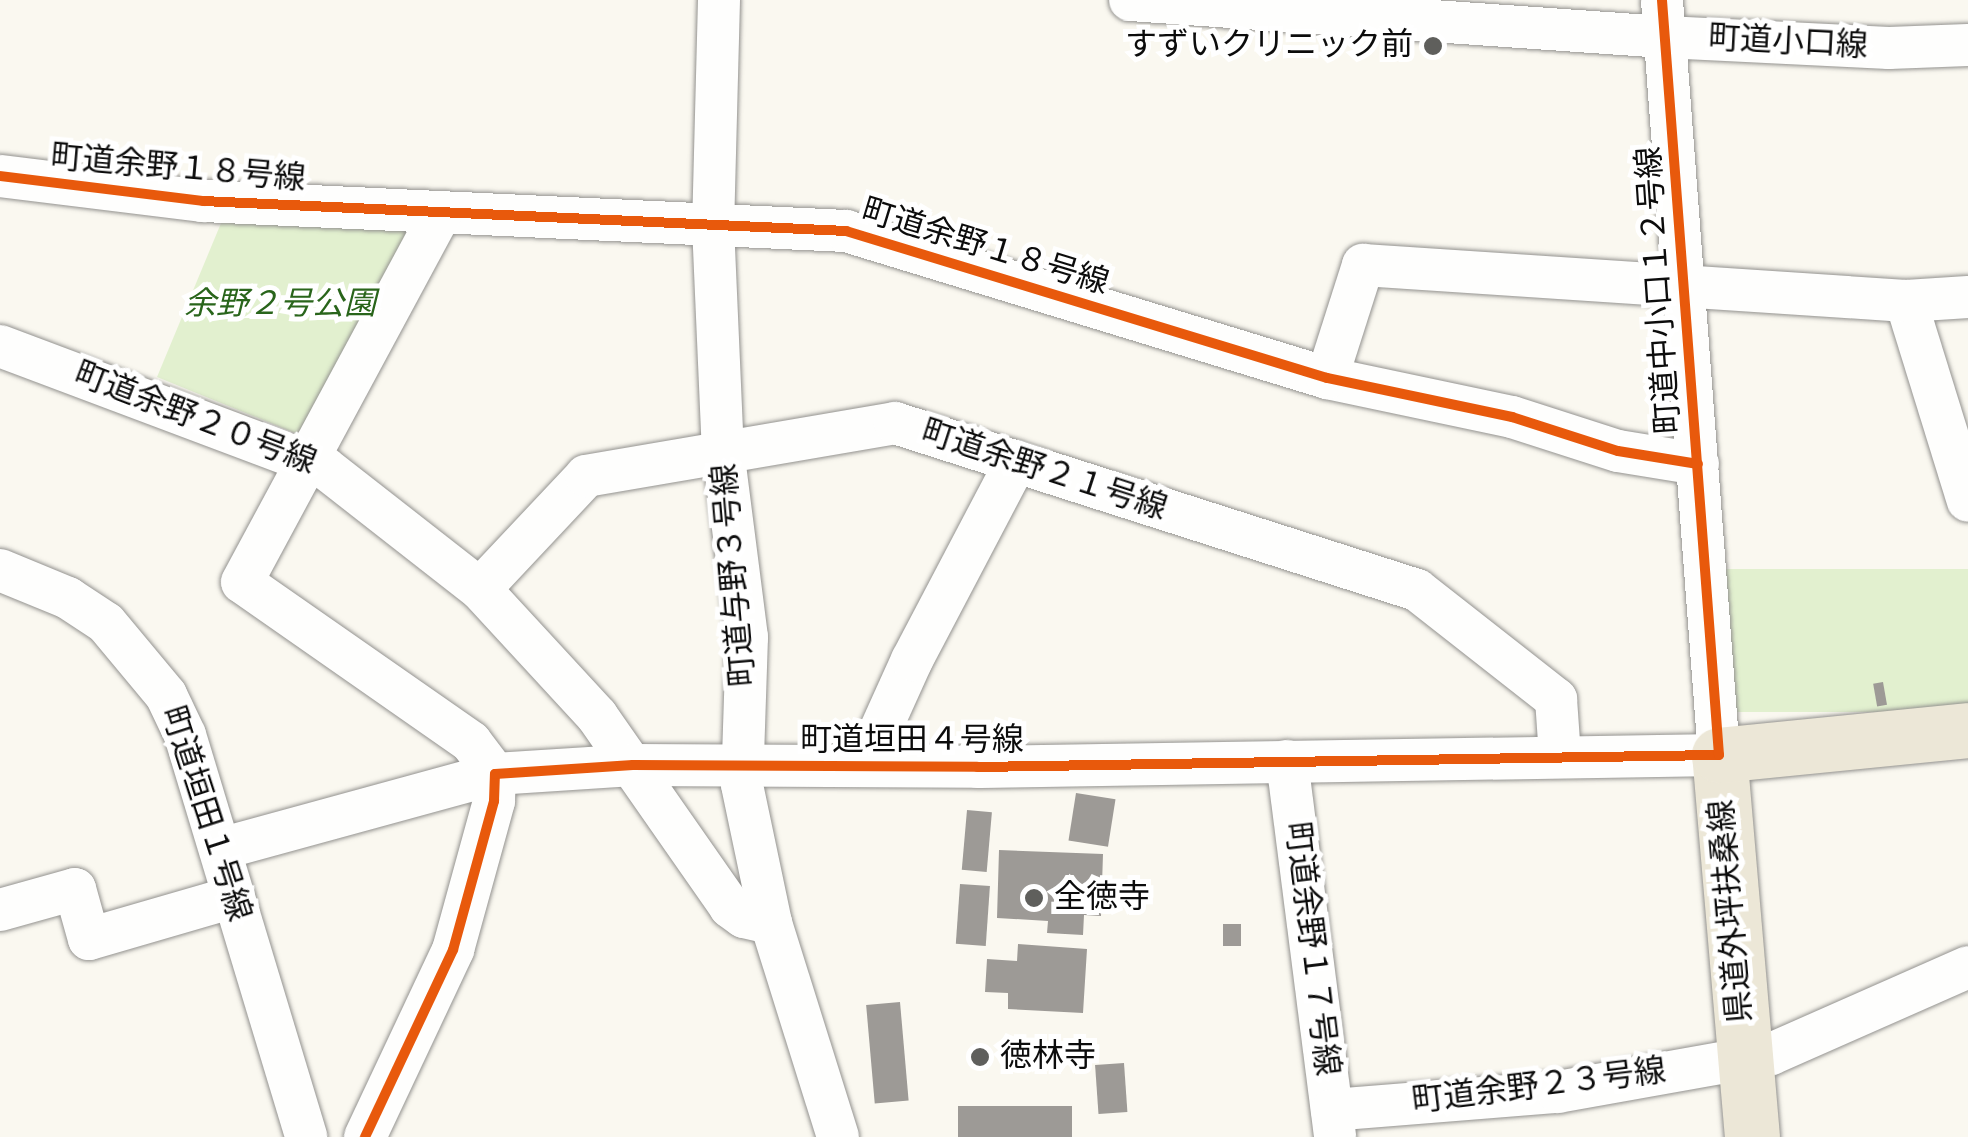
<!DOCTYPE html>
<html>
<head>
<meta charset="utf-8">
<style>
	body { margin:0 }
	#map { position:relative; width:1968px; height:1137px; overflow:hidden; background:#faf8f0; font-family:Spectral,"Noto Sans JP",serif }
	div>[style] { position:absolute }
	.green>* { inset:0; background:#e2f0cf; transform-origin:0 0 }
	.building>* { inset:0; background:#9d9a96; transform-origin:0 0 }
	.roads { filter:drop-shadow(0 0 2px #93928f) drop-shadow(0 0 2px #93928f) }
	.minor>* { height:42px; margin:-21px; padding:0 21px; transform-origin:21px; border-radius:21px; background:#fefefd }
	.major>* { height:55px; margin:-27.5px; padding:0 27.5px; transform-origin:27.5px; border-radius:27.5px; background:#ece7d7 }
	.cycleway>* { height:10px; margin:-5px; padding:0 5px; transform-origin:5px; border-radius:5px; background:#e8590c }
	.dots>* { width:28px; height:28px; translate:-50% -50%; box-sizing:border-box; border:5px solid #fff; border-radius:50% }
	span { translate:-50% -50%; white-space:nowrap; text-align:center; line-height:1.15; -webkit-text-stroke:10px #fff; paint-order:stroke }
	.street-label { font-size:32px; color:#0c0c0c }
	.poi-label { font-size:32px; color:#0c0c0c }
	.right { translate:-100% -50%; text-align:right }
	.left { translate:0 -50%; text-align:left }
	.park-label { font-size:32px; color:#29651b; font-style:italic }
</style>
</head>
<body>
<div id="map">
	<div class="green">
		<div style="clip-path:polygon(224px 216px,406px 226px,413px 239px,314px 429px,295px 433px,157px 377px)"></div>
		<div style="left:1968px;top:569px;width:143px;height:248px;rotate:90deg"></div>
	</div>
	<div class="building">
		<div style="left:1883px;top:682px;width:23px;height:10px;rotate:80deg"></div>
		<div style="left:1076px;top:793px;width:40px;height:48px;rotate:9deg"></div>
		<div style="left:967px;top:810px;width:25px;height:60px;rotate:5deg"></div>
		<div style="clip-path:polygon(999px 850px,1103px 854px,1101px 916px,1084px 915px,1083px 935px,1047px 933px,1048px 921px,997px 918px)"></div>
		<div style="left:960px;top:884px;width:30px;height:60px;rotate:4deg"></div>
		<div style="left:1223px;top:924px;width:18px;height:22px"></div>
		<div style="clip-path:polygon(1018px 944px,1087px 949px,1083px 1013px,1008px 1009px,1008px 993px,985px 992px,987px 959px,1017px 961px)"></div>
		<div style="left:900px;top:1002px;width:99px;height:34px;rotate:85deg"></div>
		<div style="left:1124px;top:1063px;width:49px;height:29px;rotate:86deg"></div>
		<div style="left:1072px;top:1106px;width:31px;height:114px;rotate:90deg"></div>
	</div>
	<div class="roads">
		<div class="minor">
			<div style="left:719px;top:0;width:225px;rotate:91.5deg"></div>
			<div style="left:713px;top:225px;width:225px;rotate:87.5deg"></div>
			<div style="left:723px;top:450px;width:189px;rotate:82.7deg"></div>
			<div style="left:747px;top:637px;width:148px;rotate:91.9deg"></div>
			<div style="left:742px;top:785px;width:141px;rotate:78.1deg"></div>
			<div style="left:771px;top:923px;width:224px;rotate:72.6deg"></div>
			<div style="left:1130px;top:0;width:536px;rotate:3.96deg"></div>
			<div style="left:1665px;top:37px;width:224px;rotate:2.8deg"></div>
			<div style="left:1889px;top:48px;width:79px;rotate:-2.2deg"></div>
			<div style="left:0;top:176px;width:205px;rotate:7deg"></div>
			<div style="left:203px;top:201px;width:644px;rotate:2.67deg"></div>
			<div style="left:846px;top:231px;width:503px;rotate:16.99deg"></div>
			<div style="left:1327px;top:378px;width:189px;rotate:11.9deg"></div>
			<div style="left:1512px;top:417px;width:111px;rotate:17.8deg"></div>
			<div style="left:1618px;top:451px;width:81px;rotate:9.2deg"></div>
			<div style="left:1906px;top:301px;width:209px;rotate:72.8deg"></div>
			<div style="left:0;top:346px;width:347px;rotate:20.6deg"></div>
			<div style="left:325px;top:468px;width:197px;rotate:38deg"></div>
			<div style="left:480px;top:589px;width:173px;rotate:47.3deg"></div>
			<div style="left:597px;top:716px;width:233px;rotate:55.1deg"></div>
			<div style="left:730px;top:907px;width:17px;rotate:36deg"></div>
			<div style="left:744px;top:917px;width:28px;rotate:13deg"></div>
			<div style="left:1327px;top:378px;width:119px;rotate:-72.3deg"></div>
			<div style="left:1363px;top:265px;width:544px;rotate:3.79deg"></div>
			<div style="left:1906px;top:301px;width:62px;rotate:-3.7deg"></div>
			<div style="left:0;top:570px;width:74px;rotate:22.4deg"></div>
			<div style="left:68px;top:598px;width:45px;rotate:33.3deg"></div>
			<div style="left:106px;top:623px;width:94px;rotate:50.2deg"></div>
			<div style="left:166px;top:695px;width:44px;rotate:64.6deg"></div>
			<div style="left:185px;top:735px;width:420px;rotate:73.2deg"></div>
			<div style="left:480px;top:589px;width:155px;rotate:-46.8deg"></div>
			<div style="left:586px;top:476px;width:314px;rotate:-9.7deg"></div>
			<div style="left:895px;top:423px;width:548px;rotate:17.74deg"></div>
			<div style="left:1417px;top:590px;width:177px;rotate:38.1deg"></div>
			<div style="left:1556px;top:699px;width:57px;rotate:86deg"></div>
			<div style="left:1287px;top:761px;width:379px;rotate:82.7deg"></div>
			<div style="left:865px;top:764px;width:114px;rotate:-65.7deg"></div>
			<div style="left:912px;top:660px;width:224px;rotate:-62.3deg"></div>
			<div style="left:220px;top:849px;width:285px;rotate:-15.3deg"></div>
			<div style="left:495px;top:774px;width:40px;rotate:-127deg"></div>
			<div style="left:471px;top:742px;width:279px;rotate:-145.1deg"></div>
			<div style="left:242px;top:582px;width:419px;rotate:-61.7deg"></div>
			<div style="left:0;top:910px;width:78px;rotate:-15.6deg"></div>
			<div style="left:75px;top:889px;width:52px;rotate:74.4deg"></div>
			<div style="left:89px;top:939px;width:151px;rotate:-16.2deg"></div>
			<div style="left:1332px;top:1110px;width:227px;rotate:-4.6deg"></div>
			<div style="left:1558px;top:1092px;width:216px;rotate:-10.1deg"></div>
			<div style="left:1771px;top:1054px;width:215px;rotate:-23.8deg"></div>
			<div style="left:365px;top:1137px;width:207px;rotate:-64.8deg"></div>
			<div style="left:453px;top:950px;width:155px;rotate:-74.6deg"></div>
			<div style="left:494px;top:801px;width:27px;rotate:-88deg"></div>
			<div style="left:495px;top:774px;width:138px;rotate:-3.7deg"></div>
			<div style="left:633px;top:765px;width:344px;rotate:0.3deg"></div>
			<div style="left:977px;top:767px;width:742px;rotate:-0.93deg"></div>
			<div style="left:1719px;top:755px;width:757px;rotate:-94.32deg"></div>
		</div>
		<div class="major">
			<div style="left:1752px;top:1137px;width:383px;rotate:-94.9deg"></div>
			<div style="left:1719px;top:755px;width:250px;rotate:-5.7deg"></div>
		</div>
	</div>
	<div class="cycleway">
		<div style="left:0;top:176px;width:205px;rotate:7deg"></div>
		<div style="left:203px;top:201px;width:644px;rotate:2.67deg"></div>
		<div style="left:846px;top:231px;width:503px;rotate:16.99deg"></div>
		<div style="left:1327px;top:378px;width:189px;rotate:11.9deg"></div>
		<div style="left:1512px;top:417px;width:111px;rotate:17.8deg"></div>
		<div style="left:1618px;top:451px;width:81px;rotate:9.2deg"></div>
		<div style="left:365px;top:1137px;width:207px;rotate:-64.8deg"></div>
		<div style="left:453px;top:950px;width:155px;rotate:-74.6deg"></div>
		<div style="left:494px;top:801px;width:27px;rotate:-88deg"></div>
		<div style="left:495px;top:774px;width:138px;rotate:-3.7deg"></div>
		<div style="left:633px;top:765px;width:344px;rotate:0.3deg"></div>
		<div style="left:977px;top:767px;width:742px;rotate:-0.93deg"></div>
		<div style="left:1719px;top:755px;width:757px;rotate:-94.32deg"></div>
	</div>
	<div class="dots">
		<div style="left:1433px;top:46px;background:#5f5f5c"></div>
		<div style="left:1034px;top:898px;background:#5f5f5c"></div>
		<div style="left:980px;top:1057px;background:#5f5f5c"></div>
	</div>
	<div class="street-label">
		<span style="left:1788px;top:43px;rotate:3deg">町道小口線</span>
		<span style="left:178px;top:169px;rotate:5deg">町道余野１８号線</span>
		<span style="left:985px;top:248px;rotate:17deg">町道余野１８号線</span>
		<span style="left:1660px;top:290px;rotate:-94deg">町道中小口１２号線</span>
		<span style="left:195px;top:419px;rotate:21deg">町道余野２０号線</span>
		<span style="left:1044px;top:471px;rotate:18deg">町道余野２１号線</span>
		<span style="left:735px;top:575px;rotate:-95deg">町道与野３号線</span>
		<span style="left:912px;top:741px">町道垣田４号線</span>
		<span style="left:205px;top:814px;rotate:72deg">町道垣田１号線</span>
		<span style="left:1732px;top:911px;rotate:-95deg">県道外坪扶桑線</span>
		<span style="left:1311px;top:949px;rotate:83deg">町道余野１７号線</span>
		<span style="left:1539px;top:1087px;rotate:-7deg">町道余野２３号線</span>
	</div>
	<div class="poi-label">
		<span class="right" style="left:1413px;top:46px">すずいクリニック前</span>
		<span class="left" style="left:1054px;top:898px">全徳寺</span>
		<span class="left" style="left:1000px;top:1057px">徳林寺</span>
	</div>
	<div class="park-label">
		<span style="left:280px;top:305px">余野２号公園</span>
	</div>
</div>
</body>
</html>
